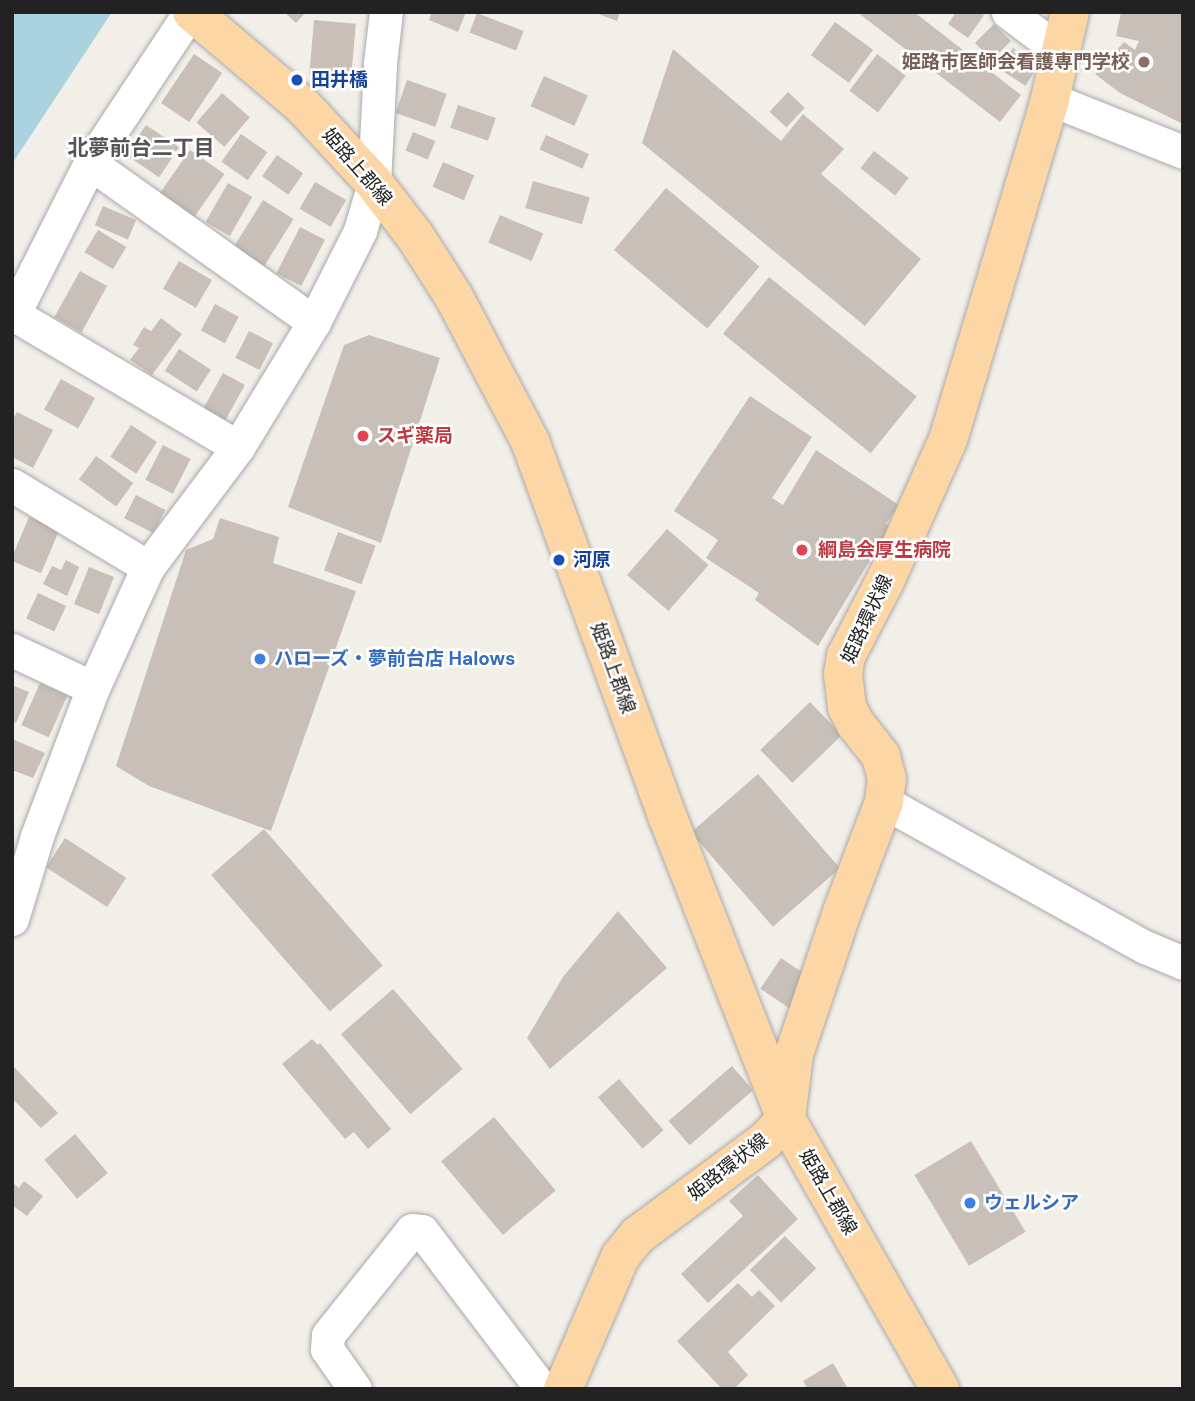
<!DOCTYPE html>
<html>
<head>
<meta charset="utf-8">
<style>
	body { margin:0 }
	#map { position:relative; width:1195px; height:1401px; overflow:hidden; background:#f2efe9; font-family:"DM Sans","Noto Sans JP",sans-serif }
	div>[style] { position:absolute }
	.water>* { inset:0; background:#aad3df }
	.building>* { inset:0; background:#c7bfb8; transform-origin:0 0 }
	.roads { filter:drop-shadow(0 0 2px #a9a9a9) drop-shadow(0 0 2px #a9a9a9) }
	.minor>* { height:33px; margin:-16.5px; padding:0 16.5px; transform-origin:16.5px; border-radius:16.5px; background:#fff }
	.major>* { height:38px; margin:-19px; padding:0 19px; transform-origin:19px; border-radius:19px; background:#fcd6a4 }
	.dots>* { width:19px; height:19px; translate:-50% -50%; box-sizing:border-box; border:4px solid #fff; border-radius:50% }
	span { translate:-50% -50%; white-space:nowrap; text-align:center; line-height:1.15; -webkit-text-stroke:5px #fff; paint-order:stroke }
	.education-label { font-size:19px; color:#785e54; font-weight:700 }
	.right { translate:-100% -50%; text-align:right }
	.transit-label { font-size:19px; color:#164399; font-weight:700 }
	.left { translate:0 -50%; text-align:left }
	.street-label { font-size:19px; color:#222 }
	.health-label { font-size:19px; color:#be3a42; font-weight:700 }
	.shop-label { font-size:19px; color:#366cbe; font-weight:700 }
	.neighbourhood-label { font-size:21px; color:#555; font-weight:700 }
	.frame { position:absolute; inset:0; border:14px solid #222; pointer-events:none }
</style>
</head>
<body>
<div id="map">
	<div class="water">
		<div style="clip-path:polygon(12px 12px,112px 12px,12px 164px)"></div>
	</div>
	<div class="building">
		<div style="clip-path:polygon(284px 12px,306px 12px,296px 23px)"></div>
		<div style="clip-path:polygon(432px 12px,466px 12px,458px 32px,429px 20px)"></div>
		<div style="clip-path:polygon(593px 12px,620px 12px,617px 21px)"></div>
		<div style="clip-path:polygon(857px 12px,914px 12px,1021px 95px,1000px 122px)"></div>
		<div style="clip-path:polygon(956px 12px,979px 12px,984px 15px,968px 38px,948px 24px)"></div>
		<div style="clip-path:polygon(1121px 12px,1183px 12px,1183px 124px,1120px 93px,1095px 74px,1124px 42px,1135px 50px,1139px 41px,1116px 36px)"></div>
		<div style="left:477px;top:13px;width:50px;height:21px;rotate:21deg"></div>
		<div style="left:314px;top:20px;width:42px;height:55px;rotate:5deg"></div>
		<div style="left:835px;top:22px;width:47px;height:41px;rotate:36deg"></div>
		<div style="left:994px;top:24px;width:24px;height:27px;rotate:45deg"></div>
		<div style="left:1013px;top:48px;width:31px;height:25px;rotate:33deg"></div>
		<div style="clip-path:polygon(673px 49px,781px 141px,803px 114px,844px 149px,821px 174px,921px 259px,865px 326px,642px 143px)"></div>
		<div style="left:194px;top:54px;width:34px;height:59px;rotate:34deg"></div>
		<div style="left:877px;top:54px;width:36px;height:46px;rotate:37deg"></div>
		<div style="left:544px;top:76px;width:48px;height:33px;rotate:24deg"></div>
		<div style="left:407px;top:80px;width:42px;height:35px;rotate:19deg"></div>
		<div style="left:788px;top:92px;width:23px;height:27px;rotate:43deg"></div>
		<div style="left:222px;top:93px;width:37px;height:39px;rotate:41deg"></div>
		<div style="left:458px;top:105px;width:40px;height:24px;rotate:19deg"></div>
		<div style="left:146px;top:125px;width:40px;height:36px;rotate:34deg"></div>
		<div style="left:413px;top:132px;width:24px;height:20px;rotate:22deg"></div>
		<div style="left:241px;top:134px;width:32px;height:34px;rotate:35deg"></div>
		<div style="left:546px;top:135px;width:47px;height:16px;rotate:24deg"></div>
		<div style="left:190px;top:150px;width:42px;height:57px;rotate:35deg"></div>
		<div style="left:874px;top:151px;width:44px;height:22px;rotate:38deg"></div>
		<div style="left:277px;top:155px;width:32px;height:26px;rotate:35deg"></div>
		<div style="left:443px;top:162px;width:34px;height:27px;rotate:23deg"></div>
		<div style="left:533px;top:181px;width:59px;height:28px;rotate:16deg"></div>
		<div style="left:315px;top:182px;width:36px;height:31px;rotate:30deg"></div>
		<div style="left:228px;top:183px;width:28px;height:45px;rotate:30deg"></div>
		<div style="left:666px;top:188px;width:122px;height:81px;rotate:40deg"></div>
		<div style="left:263px;top:200px;width:36px;height:55px;rotate:32deg"></div>
		<div style="left:103px;top:206px;width:36px;height:21px;rotate:23deg"></div>
		<div style="left:500px;top:215px;width:47px;height:30px;rotate:23deg"></div>
		<div style="left:300px;top:227px;width:28px;height:52px;rotate:27deg"></div>
		<div style="left:98px;top:230px;width:33px;height:26px;rotate:31deg"></div>
		<div style="left:179px;top:261px;width:38px;height:32px;rotate:30deg"></div>
		<div style="left:80px;top:271px;width:31px;height:53px;rotate:29deg"></div>
		<div style="left:769px;top:277px;width:190px;height:73px;rotate:39deg"></div>
		<div style="left:215px;top:304px;width:27px;height:30px;rotate:28deg"></div>
		<div style="clip-path:polygon(161px 318px,182px 334px,152px 375px,130px 360px,139px 348px,133px 345px,144px 327px,151px 331px)"></div>
		<div style="left:249px;top:331px;width:27px;height:30px;rotate:27deg"></div>
		<div style="clip-path:polygon(369px 335px,440px 358px,381px 543px,288px 507px,344px 345px)"></div>
		<div style="left:179px;top:349px;width:38px;height:26px;rotate:33deg"></div>
		<div style="left:223px;top:373px;width:25px;height:41px;rotate:29deg"></div>
		<div style="left:61px;top:379px;width:39px;height:35px;rotate:29deg"></div>
		<div style="clip-path:polygon(750px 396px,812px 437px,772px 498px,783px 505px,816px 450px,899px 505px,886px 524px,891px 526px,818px 646px,755px 600px,759px 593px,706px 558px,718px 540px,674px 511px)"></div>
		<div style="clip-path:polygon(17px 412px,53px 430px,33px 468px,12px 457px,12px 421px)"></div>
		<div style="left:131px;top:425px;width:31px;height:38px;rotate:33deg"></div>
		<div style="left:163px;top:445px;width:31px;height:39px;rotate:27deg"></div>
		<div style="left:96px;top:456px;width:46px;height:29px;rotate:36deg"></div>
		<div style="left:136px;top:495px;width:33px;height:26px;rotate:27deg"></div>
		<div style="left:29px;top:517px;width:33px;height:47px;rotate:23deg"></div>
		<div style="clip-path:polygon(220px 518px,279px 537px,273px 563px,356px 591px,271px 831px,149px 786px,116px 766px,186px 550px,213px 539px)"></div>
		<div style="left:667px;top:529px;width:55px;height:61px;rotate:41deg"></div>
		<div style="left:338px;top:532px;width:40px;height:41px;rotate:20deg"></div>
		<div style="clip-path:polygon(66px 560px,79px 567px,67px 596px,43px 584px,52px 566px,61px 570px)"></div>
		<div style="left:89px;top:567px;width:27px;height:40px;rotate:22deg"></div>
		<div style="left:38px;top:593px;width:31px;height:28px;rotate:25deg"></div>
		<div style="left:40px;top:683px;width:30px;height:46px;rotate:24deg"></div>
		<div style="clip-path:polygon(14px 686px,29px 692px,16px 723px,12px 721px)"></div>
		<div style="left:810px;top:702px;width:46px;height:69px;rotate:46deg"></div>
		<div style="clip-path:polygon(12px 739px,45px 753px,33px 778px,12px 770px)"></div>
		<div style="left:758px;top:774px;width:125px;height:89px;rotate:49deg"></div>
		<div style="left:264px;top:829px;width:181px;height:70px;rotate:49deg"></div>
		<div style="left:65px;top:838px;width:73px;height:35px;rotate:33deg"></div>
		<div style="clip-path:polygon(618px 911px,667px 968px,550px 1069px,527px 1038px,563px 977px)"></div>
		<div style="left:781px;top:958px;width:37px;height:37px;rotate:34deg"></div>
		<div style="left:393px;top:989px;width:106px;height:69px;rotate:49deg"></div>
		<div style="clip-path:polygon(312px 1039px,318px 1045px,320px 1043px,391px 1129px,368px 1149px,354px 1132px,345px 1139px,282px 1064px)"></div>
		<div style="clip-path:polygon(12px 1065px,58px 1113px,41px 1128px,12px 1098px)"></div>
		<div style="left:732px;top:1066px;width:32px;height:84px;rotate:49deg"></div>
		<div style="left:619px;top:1079px;width:68px;height:28px;rotate:49deg"></div>
		<div style="left:494px;top:1117px;width:96px;height:69px;rotate:50deg"></div>
		<div style="left:75px;top:1134px;width:51px;height:40px;rotate:50deg"></div>
		<div style="left:971px;top:1141px;width:106px;height:66px;rotate:59deg"></div>
		<div style="clip-path:polygon(758px 1175px,798px 1219px,708px 1303px,681px 1274px,743px 1216px,729px 1201px)"></div>
		<div style="clip-path:polygon(24px 1181px,43px 1196px,27px 1216px,12px 1205px,12px 1182px,19px 1188px)"></div>
		<div style="left:785px;top:1236px;width:45px;height:49px;rotate:46deg"></div>
		<div style="clip-path:polygon(738px 1283px,752px 1297px,759px 1290px,775px 1306px,728px 1352px,748px 1375px,734px 1389px,722px 1389px,677px 1341px)"></div>
		<div style="clip-path:polygon(833px 1363px,848px 1389px,808px 1389px,803px 1381px)"></div>
	</div>
	<div class="roads">
		<div class="minor">
			<div style="left:1008px;top:12px;width:66px;rotate:37deg"></div>
			<div style="left:1050px;top:99px;width:143px;rotate:21.7deg"></div>
			<div style="left:90px;top:163px;width:275px;rotate:35.4deg"></div>
			<div style="left:13px;top:314px;width:261px;rotate:30.6deg"></div>
			<div style="left:12px;top:317px;width:173px;rotate:-63.1deg"></div>
			<div style="left:90px;top:163px;width:181px;rotate:-56.5deg"></div>
			<div style="left:12px;top:485px;width:159px;rotate:31.1deg"></div>
			<div style="left:12px;top:650px;width:89px;rotate:25.1deg"></div>
			<div style="left:884px;top:802px;width:299px;rotate:29.1deg"></div>
			<div style="left:1145px;top:947px;width:41px;rotate:22.8deg"></div>
			<div style="left:12px;top:919px;width:87px;rotate:-73.2deg"></div>
			<div style="left:37px;top:836px;width:158px;rotate:-69.3deg"></div>
			<div style="left:93px;top:688px;width:133px;rotate:-65.6deg"></div>
			<div style="left:148px;top:567px;width:150px;rotate:-53.1deg"></div>
			<div style="left:238px;top:447px;width:146px;rotate:-58.7deg"></div>
			<div style="left:314px;top:322px;width:102px;rotate:-63.2deg"></div>
			<div style="left:360px;top:231px;width:50px;rotate:-73.7deg"></div>
			<div style="left:374px;top:183px;width:120px;rotate:-87.1deg"></div>
			<div style="left:380px;top:63px;width:51px;rotate:-83.3deg"></div>
			<div style="left:355px;top:1389px;width:49px;rotate:-125deg"></div>
			<div style="left:327px;top:1349px;width:14px;rotate:-86deg"></div>
			<div style="left:328px;top:1335px;width:134px;rotate:-51.3deg"></div>
			<div style="left:412px;top:1230px;width:10px;rotate:6deg"></div>
			<div style="left:422px;top:1231px;width:198px;rotate:52.8deg"></div>
		</div>
		<div class="major">
			<div style="left:192px;top:12px;width:145px;rotate:40.3deg"></div>
			<div style="left:303px;top:106px;width:105px;rotate:47.3deg"></div>
			<div style="left:374px;top:183px;width:67px;rotate:52.3deg"></div>
			<div style="left:415px;top:236px;width:72px;rotate:57.4deg"></div>
			<div style="left:454px;top:297px;width:163px;rotate:62.2deg"></div>
			<div style="left:530px;top:441px;width:401px;rotate:69.9deg"></div>
			<div style="left:668px;top:818px;width:323px;rotate:68.6deg"></div>
			<div style="left:786px;top:1119px;width:311px;rotate:60.3deg"></div>
			<div style="left:563px;top:1389px;width:144px;rotate:-66.6deg"></div>
			<div style="left:620px;top:1257px;width:28px;rotate:-51deg"></div>
			<div style="left:638px;top:1235px;width:158px;rotate:-36.5deg"></div>
			<div style="left:765px;top:1141px;width:30px;rotate:-46deg"></div>
			<div style="left:786px;top:1119px;width:65px;rotate:-83deg"></div>
			<div style="left:794px;top:1054px;width:150px;rotate:-71.3deg"></div>
			<div style="left:842px;top:912px;width:118px;rotate:-69.1deg"></div>
			<div style="left:884px;top:802px;width:23px;rotate:-83deg"></div>
			<div style="left:887px;top:779px;width:24px;rotate:-105deg"></div>
			<div style="left:881px;top:756px;width:42px;rotate:-128.2deg"></div>
			<div style="left:855px;top:723px;width:18px;rotate:-117deg"></div>
			<div style="left:847px;top:707px;width:33px;rotate:-97deg"></div>
			<div style="left:843px;top:674px;width:18px;rotate:-81deg"></div>
			<div style="left:846px;top:656px;width:87px;rotate:-62.5deg"></div>
			<div style="left:886px;top:579px;width:152px;rotate:-66deg"></div>
			<div style="left:948px;top:440px;width:356px;rotate:-73.3deg"></div>
			<div style="left:1050px;top:99px;width:89px;rotate:-77.1deg"></div>
		</div>
	</div>
	<div class="dots">
		<div style="left:1144px;top:62px;background:#8d6e63"></div>
		<div style="left:297px;top:80px;background:#1a4fb4"></div>
		<div style="left:363px;top:436px;background:#e0444e"></div>
		<div style="left:802px;top:550px;background:#e0444e"></div>
		<div style="left:559px;top:560px;background:#1a4fb4"></div>
		<div style="left:260px;top:659px;background:#3f7fe0"></div>
		<div style="left:970px;top:1203px;background:#3f7fe0"></div>
	</div>
	<div class="education-label">
		<span class="right" style="left:1130px;top:62px">姫路市医師会看護専門学校</span>
	</div>
	<div class="transit-label">
		<span class="left" style="left:311px;top:80px">田井橋</span>
		<span class="left" style="left:573px;top:560px">河原</span>
	</div>
	<div class="street-label">
		<span style="left:357px;top:167px;rotate:49deg">姫路上郡線</span>
		<span style="left:867px;top:619px;rotate:-65deg">姫路環状線</span>
		<span style="left:613px;top:668px;rotate:70deg">姫路上郡線</span>
		<span style="left:728px;top:1167px;rotate:-38deg">姫路環状線</span>
		<span style="left:828px;top:1192px;rotate:60deg">姫路上郡線</span>
	</div>
	<div class="health-label">
		<span class="left" style="left:377px;top:436px">スギ薬局</span>
		<span class="left" style="left:818px;top:550px">綱島会厚生病院</span>
	</div>
	<div class="shop-label">
		<span class="left" style="left:274px;top:659px">ハローズ・夢前台店 Halows</span>
		<span class="left" style="left:984px;top:1203px">ウェルシア</span>
	</div>
	<div class="neighbourhood-label">
		<span style="left:141px;top:148px">北夢前台二丁目</span>
	</div>
	<div class="frame"></div>
</div>
</body>
</html>
